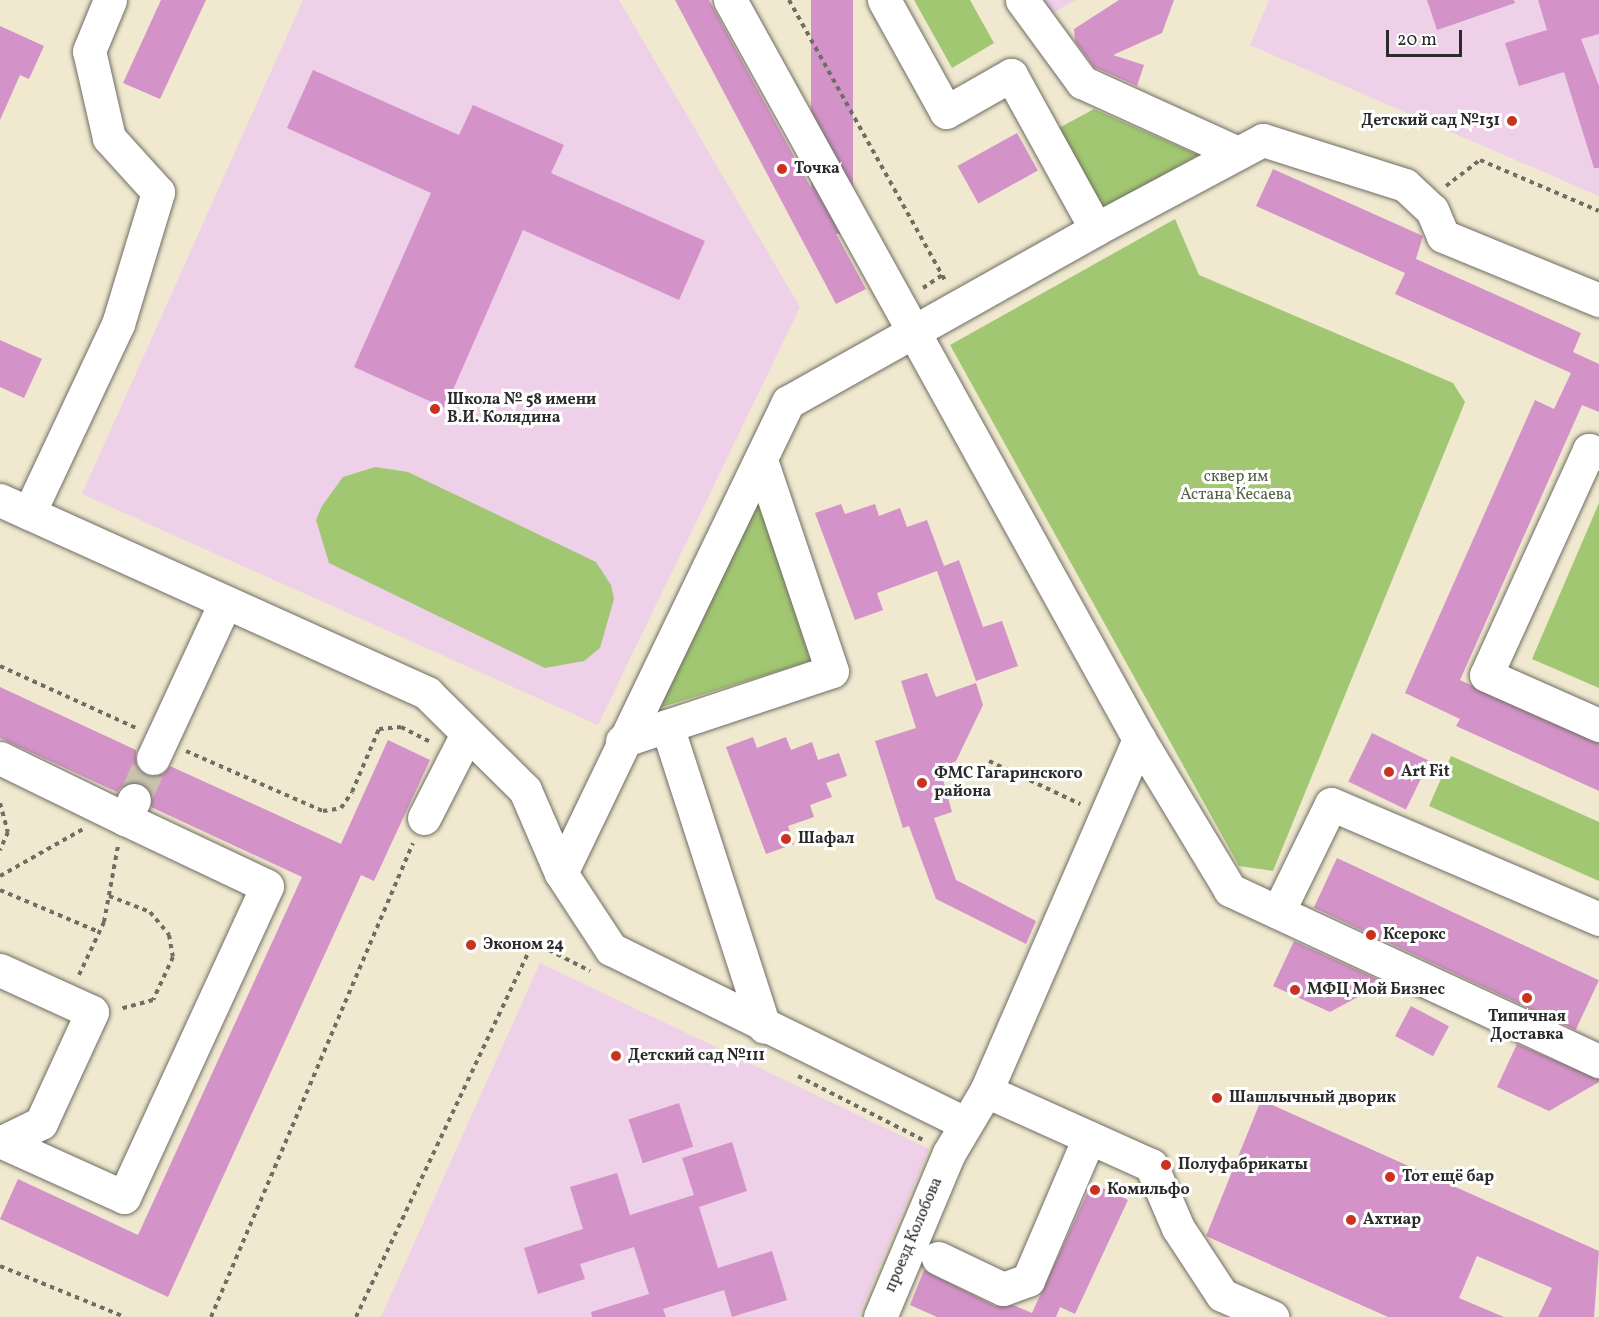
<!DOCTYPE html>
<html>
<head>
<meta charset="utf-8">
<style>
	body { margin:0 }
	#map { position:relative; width:1599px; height:1317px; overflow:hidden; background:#f0e8cf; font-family:Vollkorn,serif }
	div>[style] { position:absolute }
	.built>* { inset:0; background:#eed0e8 }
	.green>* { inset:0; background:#a2c772 }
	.building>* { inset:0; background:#d493c8; transform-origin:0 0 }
	.minor-tunnel>* { height:33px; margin-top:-16.5px; transform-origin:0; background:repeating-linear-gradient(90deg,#c9c2ae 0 33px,transparent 0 49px) }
	.path>* { height:4px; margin-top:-2px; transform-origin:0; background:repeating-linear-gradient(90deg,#706d64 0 4.5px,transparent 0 9px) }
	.roads { filter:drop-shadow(0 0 2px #706d64) drop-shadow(0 0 2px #706d64) }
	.minor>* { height:33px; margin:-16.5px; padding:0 16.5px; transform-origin:16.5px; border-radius:16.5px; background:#fff }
	.dots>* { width:16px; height:16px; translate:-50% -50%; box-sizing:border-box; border:3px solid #fff; border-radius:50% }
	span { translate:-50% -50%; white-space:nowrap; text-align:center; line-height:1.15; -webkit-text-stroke:6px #fff; paint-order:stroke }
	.poi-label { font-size:16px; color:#2b2b2b; font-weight:700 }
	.right { translate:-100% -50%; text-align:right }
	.left { translate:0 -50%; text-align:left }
	.park-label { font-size:16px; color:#556244 }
	.street-label { font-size:16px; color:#2b2b2b }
	.scale { position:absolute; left:1386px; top:30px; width:76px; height:27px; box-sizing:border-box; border:3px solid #2b2b2b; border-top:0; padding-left:8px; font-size:18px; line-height:21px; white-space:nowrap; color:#2b2b2b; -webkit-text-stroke:4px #fff; paint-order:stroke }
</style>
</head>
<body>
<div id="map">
	<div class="built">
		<div style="clip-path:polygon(303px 0,619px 0,800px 307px,598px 725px,82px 494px)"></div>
		<div style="clip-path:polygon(1040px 0,1076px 0,1049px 15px)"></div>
		<div style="clip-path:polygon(1269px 0,1599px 0,1599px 196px,1250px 45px)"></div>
		<div style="clip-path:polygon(540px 963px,929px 1149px,858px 1317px,381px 1317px)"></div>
	</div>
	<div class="green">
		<div style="clip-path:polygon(914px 0,970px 0,994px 43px,952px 68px)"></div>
		<div style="clip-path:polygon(1094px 109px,1198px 155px,1103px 209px,1057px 129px)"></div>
		<div style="clip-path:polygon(1175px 219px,1199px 275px,1453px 383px,1465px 402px,1273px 871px,1239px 866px,950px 345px)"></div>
		<div style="clip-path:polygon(375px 467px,408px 472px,596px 562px,611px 585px,614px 599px,600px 648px,584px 661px,545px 668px,329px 563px,316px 520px,322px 506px,343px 477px)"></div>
		<div style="clip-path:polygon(759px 499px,811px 661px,659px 708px)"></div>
		<div style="clip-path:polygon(1599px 503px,1599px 688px,1532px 659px)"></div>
		<div style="clip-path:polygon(1451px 756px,1599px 822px,1599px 881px,1429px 806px)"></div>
	</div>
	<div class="building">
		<div style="clip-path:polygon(161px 0,206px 0,160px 99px,123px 83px)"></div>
		<div style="clip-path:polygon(675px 0,709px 0,866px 289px,836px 304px)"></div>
		<div style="left:811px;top:0;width:42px;height:234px"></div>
		<div style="clip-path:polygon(1119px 0,1174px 0,1162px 33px,1113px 55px,1144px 65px,1137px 86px,1094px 67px,1075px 41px,1074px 29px)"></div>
		<div style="clip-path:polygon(1427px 0,1514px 0,1515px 3px,1437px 30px)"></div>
		<div style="clip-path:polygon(1538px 0,1599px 0,1599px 34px,1581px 39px,1599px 86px,1599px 168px,1594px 168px,1564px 72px,1519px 86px,1505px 43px,1547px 30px)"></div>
		<div style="clip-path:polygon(0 26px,44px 46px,29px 79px,20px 75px,0 120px)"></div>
		<div style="clip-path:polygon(313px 70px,459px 135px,473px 105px,564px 145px,551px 173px,705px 241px,679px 300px,523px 230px,445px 408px,354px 367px,431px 193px,287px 128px)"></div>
		<div style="left:1017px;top:133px;width:43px;height:68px;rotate:61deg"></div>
		<div style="clip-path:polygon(1273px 169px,1423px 236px,1416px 259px,1581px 333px,1573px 352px,1599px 364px,1599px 412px,1582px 405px,1460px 680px,1599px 743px,1599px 791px,1456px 726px,1460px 719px,1405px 693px,1535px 400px,1554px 409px,1571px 373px,1395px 294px,1405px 273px,1256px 206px)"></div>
		<div style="clip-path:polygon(0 340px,42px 359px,24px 398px,0 387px)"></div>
		<div style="clip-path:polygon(841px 504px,845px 514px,875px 504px,879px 516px,900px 508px,907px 527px,927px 520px,944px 566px,959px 560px,983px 627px,1002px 621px,1018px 666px,976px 681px,937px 571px,877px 593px,883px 610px,855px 620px,815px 513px)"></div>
		<div style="clip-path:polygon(927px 673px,936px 697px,976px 683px,983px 705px,956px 761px,940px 769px,952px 812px,934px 818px,956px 880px,1036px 921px,1026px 944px,936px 899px,909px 826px,903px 828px,875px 741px,916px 728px,901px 681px)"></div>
		<div style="clip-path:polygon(0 687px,136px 750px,137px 768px,146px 775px,163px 774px,170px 766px,341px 844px,388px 740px,430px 760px,374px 881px,361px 875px,168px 1297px,0 1219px,18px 1179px,138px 1235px,302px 877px,151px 807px,150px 790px,141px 783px,124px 784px,117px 792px,0 738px)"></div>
		<div style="left:1372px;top:733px;width:64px;height:54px;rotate:26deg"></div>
		<div style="clip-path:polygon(753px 737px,757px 748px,786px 737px,791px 750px,812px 742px,818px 760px,839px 753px,847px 776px,826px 783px,832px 797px,810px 805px,814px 817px,788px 826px,794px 844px,766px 854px,726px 747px)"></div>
		<div style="left:1337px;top:858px;width:289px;height:55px;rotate:25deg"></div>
		<div style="clip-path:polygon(1294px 941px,1377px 979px,1367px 992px,1330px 1012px,1273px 986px)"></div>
		<div style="left:1411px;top:1006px;width:43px;height:34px;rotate:28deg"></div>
		<div style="clip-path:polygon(1517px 1044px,1599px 1079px,1599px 1082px,1549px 1111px,1497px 1087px)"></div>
		<div style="clip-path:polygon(1261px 1100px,1599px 1251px,1594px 1317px,1538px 1317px,1552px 1288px,1477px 1256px,1459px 1298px,1504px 1317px,1388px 1317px,1206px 1236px)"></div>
		<div style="left:679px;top:1103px;width:46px;height:53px;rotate:72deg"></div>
		<div style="clip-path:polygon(732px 1142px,747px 1191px,699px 1207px,718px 1268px,772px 1251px,787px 1300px,732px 1317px,724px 1290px,663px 1309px,666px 1317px,592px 1317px,591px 1312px,649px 1294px,634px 1247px,580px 1264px,585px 1279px,538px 1294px,524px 1248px,583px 1229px,570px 1187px,617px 1173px,630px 1215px,694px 1195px,682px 1158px)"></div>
		<div style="clip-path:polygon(1092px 1183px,1128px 1200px,1075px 1314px,1060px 1307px,1056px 1317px,937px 1317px,910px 1305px,924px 1270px,995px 1306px,1013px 1305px,1032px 1313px)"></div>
	</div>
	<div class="minor-tunnel">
		<div style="left:134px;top:800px;width:46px;rotate:-65.7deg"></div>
	</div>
	<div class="path">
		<div style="left:789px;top:0;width:323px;rotate:60.9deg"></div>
		<div style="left:1446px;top:186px;width:43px;rotate:-37.4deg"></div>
		<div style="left:1480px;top:160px;width:129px;rotate:23.2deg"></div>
		<div style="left:923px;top:288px;width:23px;rotate:-34deg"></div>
		<div style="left:0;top:666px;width:149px;rotate:24.5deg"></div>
		<div style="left:186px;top:751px;width:150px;rotate:23.7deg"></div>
		<div style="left:323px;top:811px;width:18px;rotate:-9deg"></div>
		<div style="left:341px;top:808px;width:19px;rotate:-55deg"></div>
		<div style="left:352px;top:792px;width:69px;rotate:-66.8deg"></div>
		<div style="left:379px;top:729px;width:22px;rotate:-5deg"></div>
		<div style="left:401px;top:727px;width:35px;rotate:27deg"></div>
		<div style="left:989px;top:761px;width:101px;rotate:25.3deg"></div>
		<div style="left:0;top:803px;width:30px;rotate:75deg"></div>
		<div style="left:8px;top:832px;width:20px;rotate:114deg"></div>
		<div style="left:0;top:876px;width:95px;rotate:-29.5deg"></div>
		<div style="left:0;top:890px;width:108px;rotate:23deg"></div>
		<div style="left:109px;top:896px;width:44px;rotate:21.3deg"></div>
		<div style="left:150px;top:912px;width:30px;rotate:50deg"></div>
		<div style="left:169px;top:935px;width:22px;rotate:80deg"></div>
		<div style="left:173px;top:957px;width:47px;rotate:114.9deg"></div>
		<div style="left:153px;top:1000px;width:35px;rotate:165deg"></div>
		<div style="left:79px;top:975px;width:59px;rotate:-64.7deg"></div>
		<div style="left:104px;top:922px;width:77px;rotate:-79.6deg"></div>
		<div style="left:798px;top:1076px;width:143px;rotate:27.1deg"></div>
		<div style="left:0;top:1266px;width:135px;rotate:22.2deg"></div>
		<div style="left:211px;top:1317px;width:515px;rotate:-66.92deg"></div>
		<div style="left:356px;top:1317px;width:415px;rotate:-64.7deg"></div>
		<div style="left:533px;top:942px;width:64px;rotate:27deg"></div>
	</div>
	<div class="roads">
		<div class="minor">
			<div style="left:730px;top:0;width:845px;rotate:61.04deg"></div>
			<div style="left:1139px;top:739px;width:176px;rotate:58.9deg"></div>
			<div style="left:1230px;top:890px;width:407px;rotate:24.9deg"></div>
			<div style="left:884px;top:0;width:128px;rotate:61deg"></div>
			<div style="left:946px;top:112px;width:75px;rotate:-29.6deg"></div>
			<div style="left:1011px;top:75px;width:176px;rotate:61.1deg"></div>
			<div style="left:1022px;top:0;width:102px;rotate:53.8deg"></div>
			<div style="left:1082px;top:82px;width:171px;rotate:24.5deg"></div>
			<div style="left:1599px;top:454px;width:11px;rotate:-158deg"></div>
			<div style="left:1589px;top:450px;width:247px;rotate:114.6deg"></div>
			<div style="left:1486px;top:675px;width:124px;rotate:23.9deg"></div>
			<div style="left:0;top:500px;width:469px;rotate:24.3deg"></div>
			<div style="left:427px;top:693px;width:138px;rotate:44.7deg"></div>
			<div style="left:525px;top:790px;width:90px;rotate:66.6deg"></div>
			<div style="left:561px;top:873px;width:91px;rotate:56.7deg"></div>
			<div style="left:611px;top:949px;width:394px;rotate:26.2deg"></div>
			<div style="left:29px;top:513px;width:209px;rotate:-64.8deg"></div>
			<div style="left:118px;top:324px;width:138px;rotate:-73.1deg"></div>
			<div style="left:158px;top:192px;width:73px;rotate:-132.2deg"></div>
			<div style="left:109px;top:138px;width:89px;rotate:-102.9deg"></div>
			<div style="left:89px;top:51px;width:55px;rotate:-67.6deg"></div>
			<div style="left:667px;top:726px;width:316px;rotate:72.1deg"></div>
			<div style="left:622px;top:741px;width:221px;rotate:-18.4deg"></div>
			<div style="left:832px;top:671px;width:219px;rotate:-108.6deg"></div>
			<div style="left:0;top:758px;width:139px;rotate:26deg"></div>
			<div style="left:153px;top:758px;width:171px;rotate:-65.1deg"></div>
			<div style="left:424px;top:818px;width:94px;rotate:-62.9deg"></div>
			<div style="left:561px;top:873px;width:523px;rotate:-64.27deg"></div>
			<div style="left:788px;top:402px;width:353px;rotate:-29.3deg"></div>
			<div style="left:1096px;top:229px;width:189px;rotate:-28.1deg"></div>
			<div style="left:1263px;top:140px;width:149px;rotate:17.6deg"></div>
			<div style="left:1405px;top:185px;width:37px;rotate:43deg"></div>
			<div style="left:1432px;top:210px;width:28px;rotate:67deg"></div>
			<div style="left:1443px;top:236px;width:169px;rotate:22.3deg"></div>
			<div style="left:1278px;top:912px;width:120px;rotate:-63.9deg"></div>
			<div style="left:1331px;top:804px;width:292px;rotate:23.2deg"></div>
			<div style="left:0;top:970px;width:101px;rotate:24.5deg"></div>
			<div style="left:92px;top:1012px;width:122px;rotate:114.7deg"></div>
			<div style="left:41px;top:1123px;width:43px;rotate:154deg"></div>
			<div style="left:986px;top:1091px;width:181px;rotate:24.2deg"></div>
			<div style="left:1151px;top:1165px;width:69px;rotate:66.8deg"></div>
			<div style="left:1178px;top:1228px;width:80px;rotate:56.7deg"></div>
			<div style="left:1222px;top:1295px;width:55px;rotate:23.7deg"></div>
			<div style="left:0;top:1141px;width:136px;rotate:24.3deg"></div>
			<div style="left:124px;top:1197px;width:342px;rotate:-65.3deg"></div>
			<div style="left:267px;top:886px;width:157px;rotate:-154.7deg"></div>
			<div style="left:125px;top:819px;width:21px;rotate:-65deg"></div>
			<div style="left:938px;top:1258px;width:72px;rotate:25.5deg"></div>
			<div style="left:1003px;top:1289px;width:27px;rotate:-20deg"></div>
			<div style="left:1028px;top:1280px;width:155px;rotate:-66.8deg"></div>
			<div style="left:880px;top:1317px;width:178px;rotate:-67.2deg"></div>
			<div style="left:949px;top:1153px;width:72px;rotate:-59.2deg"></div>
			<div style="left:986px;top:1091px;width:384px;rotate:-66.5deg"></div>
		</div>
	</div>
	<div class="dots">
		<div style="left:1512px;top:121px;background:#c8321e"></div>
		<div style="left:782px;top:169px;background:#c8321e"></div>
		<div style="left:435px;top:409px;background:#c8321e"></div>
		<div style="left:1389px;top:772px;background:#c8321e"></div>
		<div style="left:922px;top:783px;background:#c8321e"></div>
		<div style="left:786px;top:839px;background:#c8321e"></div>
		<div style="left:1371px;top:935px;background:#c8321e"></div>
		<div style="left:471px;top:945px;background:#c8321e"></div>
		<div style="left:1295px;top:990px;background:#c8321e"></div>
		<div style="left:1527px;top:998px;background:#c8321e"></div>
		<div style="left:616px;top:1056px;background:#c8321e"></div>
		<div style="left:1217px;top:1098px;background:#c8321e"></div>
		<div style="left:1166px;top:1165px;background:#c8321e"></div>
		<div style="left:1390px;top:1177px;background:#c8321e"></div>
		<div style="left:1095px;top:1190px;background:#c8321e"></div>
		<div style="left:1351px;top:1220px;background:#c8321e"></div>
	</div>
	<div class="poi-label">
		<span class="right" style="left:1500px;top:121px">Детский сад №131</span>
		<span class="left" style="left:794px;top:169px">Точка</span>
		<span class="left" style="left:447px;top:409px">Школа № 58 имени<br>В.И. Колядина</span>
		<span class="left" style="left:1401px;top:772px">Art Fit</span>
		<span class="left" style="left:934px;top:783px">ФМС Гагаринского<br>района</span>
		<span class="left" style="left:798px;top:839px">Шафал</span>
		<span class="left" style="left:1383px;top:935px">Ксерокс</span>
		<span class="left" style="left:483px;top:945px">Эконом 24</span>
		<span class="left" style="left:1307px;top:990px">МФЦ Мой Бизнес</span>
		<span style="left:1527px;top:1026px">Типичная<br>Доставка</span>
		<span class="left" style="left:628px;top:1056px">Детский сад №111</span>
		<span class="left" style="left:1229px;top:1098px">Шашлычный дворик</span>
		<span class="left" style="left:1178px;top:1165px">Полуфабрикаты</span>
		<span class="left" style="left:1402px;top:1177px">Тот ещё бар</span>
		<span class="left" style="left:1107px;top:1190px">Комильфо</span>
		<span class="left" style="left:1363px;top:1220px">Ахтиар</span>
	</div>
	<div class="park-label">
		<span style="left:1236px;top:486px">сквер им<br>Астана Кесаева</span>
	</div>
	<div class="street-label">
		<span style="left:914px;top:1235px;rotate:-67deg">проезд Колобова</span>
	</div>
	<div class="scale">20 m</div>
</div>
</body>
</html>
